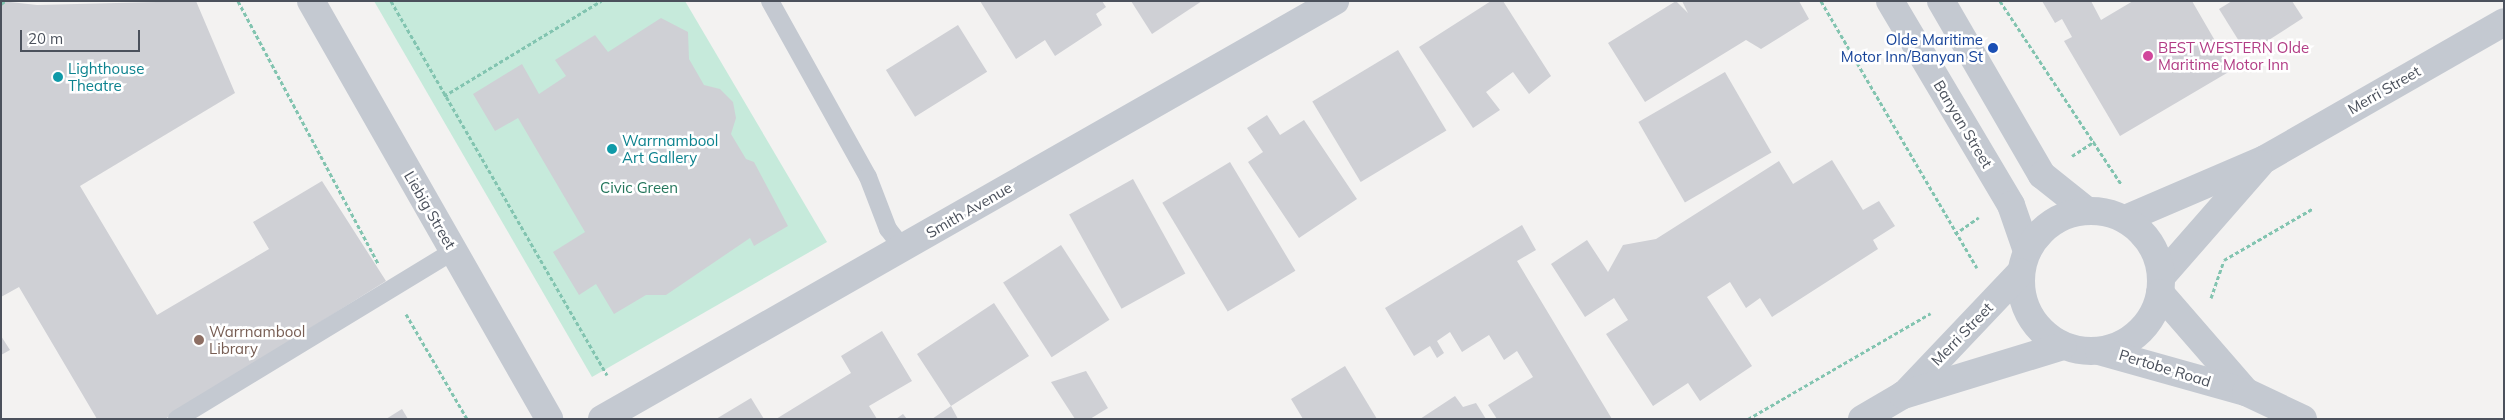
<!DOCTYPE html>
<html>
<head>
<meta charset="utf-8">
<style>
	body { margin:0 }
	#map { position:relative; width:2505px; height:420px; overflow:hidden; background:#f3f2f1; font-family:Mulish,sans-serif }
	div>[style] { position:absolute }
	.green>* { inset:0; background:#c6eadb }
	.building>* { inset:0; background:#cfd0d5; transform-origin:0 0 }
	.path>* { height:3px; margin-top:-1.5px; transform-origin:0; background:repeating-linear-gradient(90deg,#82c4b0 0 4px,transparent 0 6.5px) }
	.service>* { height:18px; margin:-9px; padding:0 9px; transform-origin:9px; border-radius:9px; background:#c4c9d1 }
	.minor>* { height:28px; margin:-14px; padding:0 14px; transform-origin:14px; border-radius:14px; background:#c4c9d1 }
	.tertiary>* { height:28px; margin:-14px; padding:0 14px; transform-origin:14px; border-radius:14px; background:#c4c9d1 }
	.tertiary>.ring { margin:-14px; padding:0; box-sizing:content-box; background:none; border:28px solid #c4c9d1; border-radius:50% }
	.dots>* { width:14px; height:14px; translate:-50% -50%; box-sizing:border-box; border:2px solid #fff; border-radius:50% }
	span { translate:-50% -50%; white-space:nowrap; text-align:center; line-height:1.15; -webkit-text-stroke:5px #fff; paint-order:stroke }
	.transit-label { font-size:15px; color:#164399 }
	.right { translate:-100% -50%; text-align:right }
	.hotel-label { font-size:15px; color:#b23c85 }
	.left { translate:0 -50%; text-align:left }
	.culture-label { font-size:15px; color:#0d838f }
	.street-label { font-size:15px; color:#4b515c }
	.park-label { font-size:15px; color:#24765c }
	.education-label { font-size:15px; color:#785e54 }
	.frame { position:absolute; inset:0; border:2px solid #4b515c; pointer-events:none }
	.scale { position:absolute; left:20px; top:30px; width:120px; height:22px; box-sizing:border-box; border:2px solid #4b515c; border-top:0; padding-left:6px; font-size:15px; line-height:18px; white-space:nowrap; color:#4b515c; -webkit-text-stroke:4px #fff; paint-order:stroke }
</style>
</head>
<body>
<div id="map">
	<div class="green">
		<div style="clip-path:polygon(374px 1px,685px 1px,827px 242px,592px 377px)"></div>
	</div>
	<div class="building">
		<div style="clip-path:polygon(1px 1px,37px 5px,196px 1px,235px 93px,80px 186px,157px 315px,269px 249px,253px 222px,322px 181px,386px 281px,165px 419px,97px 419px,19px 287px,1px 297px)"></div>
		<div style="clip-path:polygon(980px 1px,1102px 1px,1106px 7px,1096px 14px,1102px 25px,1055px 56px,1045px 40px,1016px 59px)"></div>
		<div style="clip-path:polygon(1131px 1px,1202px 1px,1152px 34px)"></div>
		<div style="clip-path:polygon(1491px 1px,1503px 1px,1551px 76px,1529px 94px,1513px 72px,1486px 92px,1500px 110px,1473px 128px,1419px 47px)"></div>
		<div style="clip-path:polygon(1676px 1px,1688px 13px,1682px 1px,1799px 1px,1809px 19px,1761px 49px,1746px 40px,1645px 102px,1608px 43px)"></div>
		<div style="clip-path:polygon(2042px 1px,2091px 1px,2101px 20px,2133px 1px,2192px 1px,2232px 70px,2120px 136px,2064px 41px,2072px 37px,2062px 19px,2055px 23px)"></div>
		<div style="clip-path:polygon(2232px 1px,2292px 1px,2303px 18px,2247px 54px,2219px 9px)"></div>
		<div style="clip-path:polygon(661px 18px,688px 32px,689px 59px,704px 85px,720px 89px,733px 102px,736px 118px,731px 134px,746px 159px,754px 162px,788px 226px,754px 246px,750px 238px,666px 295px,646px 295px,614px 314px,596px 284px,579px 295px,553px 252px,585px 232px,518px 118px,495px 131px,473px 94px,522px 64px,539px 94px,566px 76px,555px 60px,595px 35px,608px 52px)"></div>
		<div style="left:958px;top:25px;width:55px;height:85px;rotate:58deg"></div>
		<div style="left:1398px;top:50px;width:94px;height:100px;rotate:59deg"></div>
		<div style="left:1725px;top:72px;width:93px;height:100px;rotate:60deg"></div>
		<div style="clip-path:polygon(1267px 115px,1280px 135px,1304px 120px,1357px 199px,1299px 238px,1248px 162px,1263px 152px,1247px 128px)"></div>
		<div style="clip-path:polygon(1832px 160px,1863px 210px,1879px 201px,1895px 226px,1873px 240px,1878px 249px,1772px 317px,1760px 298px,1746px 308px,1730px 282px,1707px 297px,1752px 366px,1700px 401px,1688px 383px,1653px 406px,1606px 334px,1628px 320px,1614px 298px,1585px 317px,1551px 264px,1587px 240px,1608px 272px,1623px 245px,1656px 239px,1779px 161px,1793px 184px)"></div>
		<div style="left:1230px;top:162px;width:127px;height:79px;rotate:59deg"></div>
		<div style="left:1133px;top:179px;width:108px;height:73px;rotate:61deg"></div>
		<div style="clip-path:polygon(1522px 225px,1536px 250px,1517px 261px,1612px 419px,1497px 419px,1488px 405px,1533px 377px,1517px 351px,1504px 360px,1489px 335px,1462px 352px,1450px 332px,1437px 341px,1444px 353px,1437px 358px,1430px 346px,1414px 356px,1385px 308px)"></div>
		<div style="left:1061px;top:245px;width:89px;height:69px;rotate:57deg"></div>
		<div style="clip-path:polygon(994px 303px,1029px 356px,951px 406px,958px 419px,932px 419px,951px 406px,917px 354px)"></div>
		<div style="clip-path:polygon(882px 331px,912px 381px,869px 406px,877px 419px,776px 419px,851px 373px,841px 356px)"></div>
		<div style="clip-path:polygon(1px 336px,10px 350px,1px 355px)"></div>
		<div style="clip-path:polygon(1345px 366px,1377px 419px,1303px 419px,1291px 399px)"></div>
		<div style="clip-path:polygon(1086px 371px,1108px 408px,1090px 419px,1075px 419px,1051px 382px)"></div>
		<div style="clip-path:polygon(1455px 396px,1463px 407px,1476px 403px,1486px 419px,1420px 419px)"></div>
		<div style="clip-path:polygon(751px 398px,764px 419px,716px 419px)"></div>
		<div style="clip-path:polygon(402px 409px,408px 419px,386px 419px)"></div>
		<div style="clip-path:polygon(903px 414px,907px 419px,896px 419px)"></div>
	</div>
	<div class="path">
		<div style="left:238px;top:1px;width:297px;rotate:61.9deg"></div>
		<div style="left:391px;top:1px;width:432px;rotate:60deg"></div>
		<div style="left:1821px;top:1px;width:309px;rotate:59.7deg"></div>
		<div style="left:2000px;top:1px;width:219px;rotate:56.5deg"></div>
		<div style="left:1px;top:4px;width:5px;rotate:-37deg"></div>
		<div style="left:444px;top:96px;width:184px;rotate:-31.2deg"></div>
		<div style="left:2072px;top:156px;width:27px;rotate:-33deg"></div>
		<div style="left:1955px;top:234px;width:29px;rotate:-35deg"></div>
		<div style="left:2224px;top:260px;width:102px;rotate:-30.1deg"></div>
		<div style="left:2211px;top:298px;width:39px;rotate:-71deg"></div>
		<div style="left:406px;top:314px;width:121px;rotate:59.8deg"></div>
		<div style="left:1748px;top:419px;width:211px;rotate:-30.1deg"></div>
	</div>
	<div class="service">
		<div style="left:770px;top:1px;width:201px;rotate:60.9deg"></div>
		<div style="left:868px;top:177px;width:56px;rotate:69deg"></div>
		<div style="left:888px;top:229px;width:24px;rotate:52deg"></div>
		<div style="left:177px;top:419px;width:323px;rotate:-31.3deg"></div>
	</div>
	<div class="minor">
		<div style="left:311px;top:1px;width:481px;rotate:60.3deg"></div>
		<div style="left:2125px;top:219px;width:152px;rotate:-23.2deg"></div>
		<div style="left:2265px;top:159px;width:275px;rotate:-29.8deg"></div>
		<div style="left:2161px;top:277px;width:150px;rotate:-48.8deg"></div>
		<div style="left:602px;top:419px;width:844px;rotate:-29.69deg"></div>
	</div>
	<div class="tertiary">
		<div style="left:1890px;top:1px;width:237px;rotate:59.3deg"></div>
		<div style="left:2011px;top:205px;width:49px;rotate:70.8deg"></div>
		<div style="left:1941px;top:1px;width:201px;rotate:59.9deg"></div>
		<div style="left:2042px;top:175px;width:56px;rotate:38.5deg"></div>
		<div class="ring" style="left:2021px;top:211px;width:112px;height:112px"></div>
		<div style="left:2160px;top:293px;width:131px;rotate:49deg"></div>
		<div style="left:2099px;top:351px;width:153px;rotate:15.6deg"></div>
		<div style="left:2246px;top:392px;width:63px;rotate:25.3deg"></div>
		<div style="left:1906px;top:393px;width:166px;rotate:-46.5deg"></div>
		<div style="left:1862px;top:419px;width:48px;rotate:-30.3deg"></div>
		<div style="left:1903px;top:395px;width:167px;rotate:-17deg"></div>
	</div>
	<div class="dots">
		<div style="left:1993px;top:48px;background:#1a4fb4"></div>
		<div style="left:2148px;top:56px;background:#d1479c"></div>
		<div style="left:58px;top:77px;background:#0f9aa8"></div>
		<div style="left:612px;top:149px;background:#0f9aa8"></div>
		<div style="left:199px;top:340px;background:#8d6e63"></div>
	</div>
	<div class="transit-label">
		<span class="right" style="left:1983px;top:48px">Olde Maritime<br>Motor Inn/Banyan St</span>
	</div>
	<div class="hotel-label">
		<span class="left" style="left:2158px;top:56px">BEST WESTERN Olde<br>Maritime Motor Inn</span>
	</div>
	<div class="culture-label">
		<span class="left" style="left:68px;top:77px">Lighthouse<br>Theatre</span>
		<span class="left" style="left:622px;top:149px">Warrnambool<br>Art Gallery</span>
	</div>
	<div class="street-label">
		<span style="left:2384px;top:90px;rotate:-30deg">Merri Street</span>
		<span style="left:1963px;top:124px;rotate:59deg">Banyan Street</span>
		<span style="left:430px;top:210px;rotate:60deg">Liebig Street</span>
		<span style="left:969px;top:210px;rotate:-30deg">Smith Avenue</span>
		<span style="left:1962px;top:334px;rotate:-46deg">Merri Street</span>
		<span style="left:2165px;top:368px;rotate:17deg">Pertobe Road</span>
	</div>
	<div class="park-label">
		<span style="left:639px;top:188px">Civic Green</span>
	</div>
	<div class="education-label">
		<span class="left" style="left:209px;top:340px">Warrnambool<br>Library</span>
	</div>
	<div class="frame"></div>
	<div class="scale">20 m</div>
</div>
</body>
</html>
